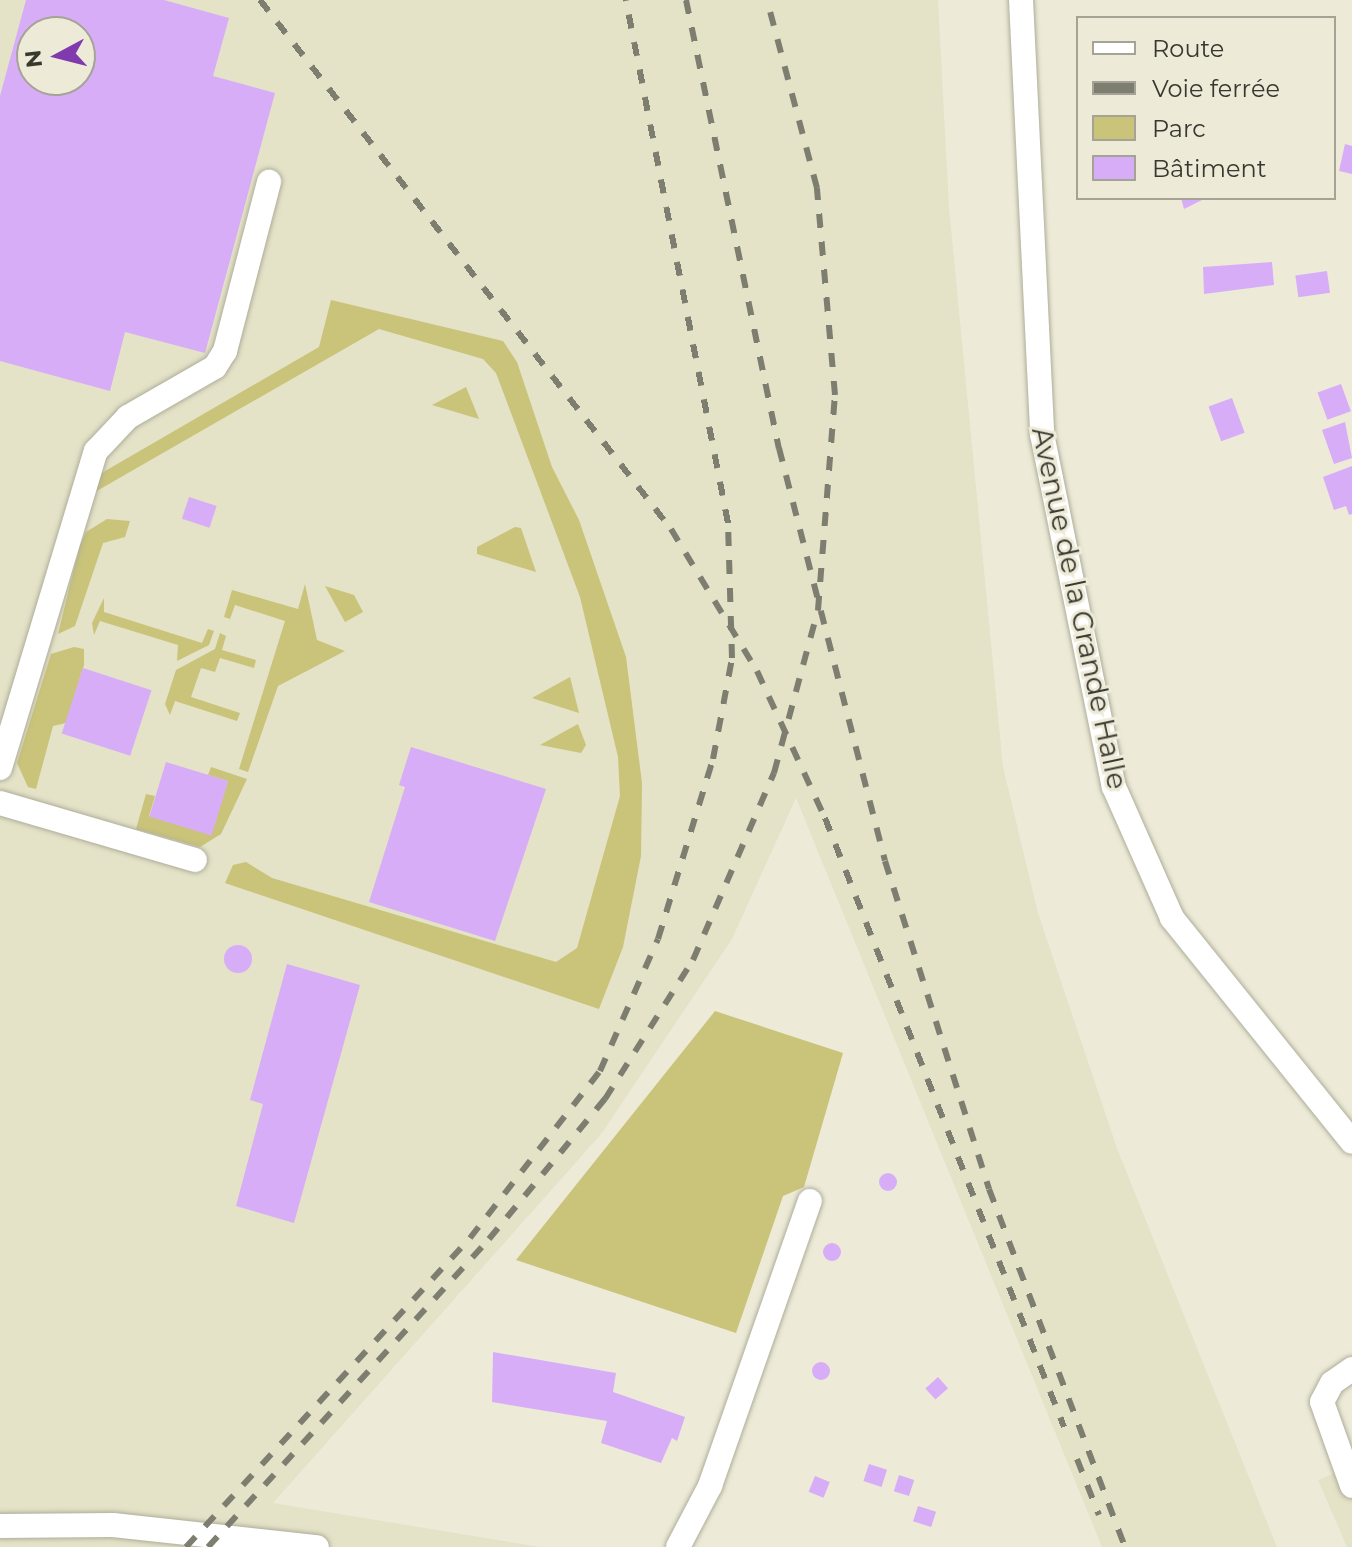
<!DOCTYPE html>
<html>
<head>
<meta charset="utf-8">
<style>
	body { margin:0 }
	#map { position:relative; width:1352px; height:1547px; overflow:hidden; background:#edebd8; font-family:Montserrat,sans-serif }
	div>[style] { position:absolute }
	.built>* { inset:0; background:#e4e2c7 }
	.green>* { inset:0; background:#cac37a }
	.building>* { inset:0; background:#d7adf8; transform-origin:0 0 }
	.round { border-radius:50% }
	.roads { filter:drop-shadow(0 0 2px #aead9a) drop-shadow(0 0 2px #aead9a) }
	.minor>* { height:24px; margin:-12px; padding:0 12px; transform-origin:12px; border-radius:12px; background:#fff }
	.rail>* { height:6px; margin-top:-3px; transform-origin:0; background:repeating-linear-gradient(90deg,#7d7d70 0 14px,transparent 0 28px) }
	span { translate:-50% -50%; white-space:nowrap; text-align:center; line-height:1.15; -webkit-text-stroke:6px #edebd8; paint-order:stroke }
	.street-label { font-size:28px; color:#383830 }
	.legend { position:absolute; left:1076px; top:16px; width:260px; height:184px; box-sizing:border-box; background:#edebd8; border:2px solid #a5a395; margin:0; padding:10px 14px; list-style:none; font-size:24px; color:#383830 }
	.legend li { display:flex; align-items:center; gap:16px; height:40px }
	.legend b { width:40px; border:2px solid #a5a395 }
	.north { position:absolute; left:16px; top:16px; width:80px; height:80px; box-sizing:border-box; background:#edebd8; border:2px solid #a5a395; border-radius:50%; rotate:263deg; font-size:22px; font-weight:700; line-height:32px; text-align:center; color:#383830 }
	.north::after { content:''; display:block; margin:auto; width:28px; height:36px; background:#813aad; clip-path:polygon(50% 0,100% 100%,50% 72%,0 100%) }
</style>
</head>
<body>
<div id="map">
	<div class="built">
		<div style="clip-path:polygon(evenodd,0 0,938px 0,949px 207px,1003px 767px,1038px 913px,1118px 1151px,1277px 1547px,1102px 1547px,796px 798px,732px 939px,602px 1133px,273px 1503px,540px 1547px,0 1547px,0 0,32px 32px,80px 32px,80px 80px,32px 80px,32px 32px)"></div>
		<div style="clip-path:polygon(1352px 1466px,1352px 1547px,1347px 1547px,1318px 1480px)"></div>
	</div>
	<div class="green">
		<div style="clip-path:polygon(331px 300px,503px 341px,517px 362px,552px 467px,579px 520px,626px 657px,642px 783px,641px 856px,623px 947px,599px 1009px,225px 883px,233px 865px,246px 862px,272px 878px,556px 962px,577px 948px,620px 796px,618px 757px,580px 597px,496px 373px,483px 359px,379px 329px,95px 492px,100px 474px,319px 347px)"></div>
		<div style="clip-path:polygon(466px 387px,479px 419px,432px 405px)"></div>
		<div style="clip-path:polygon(107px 519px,130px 521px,125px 537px,103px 543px,75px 626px,58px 634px,79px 548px,86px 532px)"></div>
		<div style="clip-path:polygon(515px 527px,521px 528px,536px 572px,477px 554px,477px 547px)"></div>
		<div style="clip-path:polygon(305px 584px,317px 640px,345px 651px,278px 686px,248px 772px,239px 769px,285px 621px,235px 605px,230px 619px,224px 617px,232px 590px,298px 609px)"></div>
		<div style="clip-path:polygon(325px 586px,354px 595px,363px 612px,345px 622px)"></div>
		<div style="clip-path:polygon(104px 598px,104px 612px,202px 643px,208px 629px,214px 631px,209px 645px,177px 661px,178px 645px,100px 621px,94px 635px,92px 623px)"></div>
		<div style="clip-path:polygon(220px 633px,226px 636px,222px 650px,256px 660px,254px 668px,220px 658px,215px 672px,201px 668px,191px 697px,240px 713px,237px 721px,175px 701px,170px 715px,165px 704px,176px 670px,215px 649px)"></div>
		<div style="clip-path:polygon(74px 647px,84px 649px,84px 665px,66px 723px,53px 726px,36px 789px,28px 787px,17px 763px,51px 654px)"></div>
		<div style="clip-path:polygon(570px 677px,579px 713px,532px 698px)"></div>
		<div style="clip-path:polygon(578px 724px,586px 745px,581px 753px,540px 745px)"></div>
		<div style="clip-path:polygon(211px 767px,247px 779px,221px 834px,200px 847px,136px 829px,146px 794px,155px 796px,149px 816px,211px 835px,228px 781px,208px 775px)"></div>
		<div style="clip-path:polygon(715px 1011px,843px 1053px,804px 1187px,783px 1196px,736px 1333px,516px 1260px)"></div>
	</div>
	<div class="building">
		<div style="clip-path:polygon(evenodd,26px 0,164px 0,229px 18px,213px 76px,275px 93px,205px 353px,125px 332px,110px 391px,0 361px,0 96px,26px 0,32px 32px,80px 32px,80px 80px,32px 80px,32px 32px)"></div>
		<div style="clip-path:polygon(1345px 144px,1352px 146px,1352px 174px,1339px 171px)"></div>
		<div style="clip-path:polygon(1181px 198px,1206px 198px,1184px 209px)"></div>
		<div style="clip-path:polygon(1272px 262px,1274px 285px,1204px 294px,1203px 267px)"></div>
		<div style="left:1327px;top:271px;width:22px;height:32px;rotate:82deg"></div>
		<div style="left:1341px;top:384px;width:29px;height:25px;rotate:70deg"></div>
		<div style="left:1232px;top:398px;width:37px;height:25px;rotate:70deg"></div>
		<div style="clip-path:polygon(1345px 422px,1352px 458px,1334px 464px,1322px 430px)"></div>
		<div style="clip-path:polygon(1352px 466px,1352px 514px,1349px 515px,1346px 506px,1334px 510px,1323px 477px)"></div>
		<div style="left:189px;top:497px;width:29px;height:23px;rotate:18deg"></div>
		<div style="left:83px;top:668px;width:72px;height:69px;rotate:18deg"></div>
		<div style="clip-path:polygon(411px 747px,546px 789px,495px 941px,369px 902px,405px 787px,399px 785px)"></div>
		<div style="left:166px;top:762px;width:65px;height:57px;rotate:17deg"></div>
		<div class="round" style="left:224px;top:945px;width:28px;height:28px"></div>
		<div style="clip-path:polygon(287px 964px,360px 985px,294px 1223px,236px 1206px,263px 1104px,250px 1100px)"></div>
		<div class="round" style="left:879px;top:1173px;width:18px;height:18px"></div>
		<div class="round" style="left:823px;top:1243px;width:18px;height:18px"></div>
		<div style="clip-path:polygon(493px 1352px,616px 1373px,613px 1392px,685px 1417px,677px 1441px,672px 1438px,661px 1463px,601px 1443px,607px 1421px,492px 1402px)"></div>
		<div class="round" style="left:812px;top:1362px;width:18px;height:18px"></div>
		<div style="left:938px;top:1377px;width:15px;height:17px;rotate:48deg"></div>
		<div style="left:869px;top:1464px;width:19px;height:18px;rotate:18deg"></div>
		<div style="left:899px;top:1475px;width:16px;height:17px;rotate:18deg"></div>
		<div style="left:815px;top:1476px;width:16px;height:17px;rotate:22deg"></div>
		<div style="left:918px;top:1506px;width:19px;height:16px;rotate:18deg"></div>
	</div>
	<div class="roads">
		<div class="minor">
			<div style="left:1021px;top:0;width:435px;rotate:87.2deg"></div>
			<div style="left:1042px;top:434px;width:360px;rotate:78.5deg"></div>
			<div style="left:1114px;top:787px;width:143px;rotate:66.1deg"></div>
			<div style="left:1172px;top:918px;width:287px;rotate:51.2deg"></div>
			<div style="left:0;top:768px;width:331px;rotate:-73.2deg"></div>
			<div style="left:96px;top:451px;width:47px;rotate:-46.7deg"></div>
			<div style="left:128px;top:417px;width:100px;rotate:-29.9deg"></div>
			<div style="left:215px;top:367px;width:19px;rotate:-58deg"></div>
			<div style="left:225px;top:351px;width:175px;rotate:-75.4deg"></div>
			<div style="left:0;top:803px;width:203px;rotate:16.3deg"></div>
			<div style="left:1352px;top:1369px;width:24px;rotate:145deg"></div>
			<div style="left:1332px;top:1383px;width:21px;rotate:118deg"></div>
			<div style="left:1322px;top:1402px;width:89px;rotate:70.3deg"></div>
			<div style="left:0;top:1526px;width:113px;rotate:-0.5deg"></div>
			<div style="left:113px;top:1525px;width:205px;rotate:6.2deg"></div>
			<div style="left:678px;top:1547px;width:69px;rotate:-62.3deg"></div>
			<div style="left:710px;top:1486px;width:302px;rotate:-70.7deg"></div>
		</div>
	</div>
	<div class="rail">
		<div style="left:260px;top:0;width:670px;rotate:52.16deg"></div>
		<div style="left:671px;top:529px;width:166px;rotate:58.8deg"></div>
		<div style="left:757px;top:671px;width:162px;rotate:65.2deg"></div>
		<div style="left:825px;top:818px;width:654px;rotate:68.57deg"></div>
		<div style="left:686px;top:0;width:458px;rotate:78.3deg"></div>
		<div style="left:779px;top:448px;width:426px;rotate:75.6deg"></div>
		<div style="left:885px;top:861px;width:344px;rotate:72.4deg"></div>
		<div style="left:989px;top:1189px;width:383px;rotate:69.2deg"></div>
		<div style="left:1077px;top:1459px;width:60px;rotate:68.6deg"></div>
		<div style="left:186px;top:1547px;width:420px;rotate:-47.4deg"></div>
		<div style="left:470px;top:1238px;width:212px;rotate:-52.1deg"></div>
		<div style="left:600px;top:1071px;width:144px;rotate:-66.3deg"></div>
		<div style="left:658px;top:939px;width:188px;rotate:-73deg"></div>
		<div style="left:713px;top:759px;width:103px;rotate:-79.3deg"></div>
		<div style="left:732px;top:658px;width:135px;rotate:-91.7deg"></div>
		<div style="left:728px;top:523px;width:533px;rotate:-101.04deg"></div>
		<div style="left:208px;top:1547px;width:417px;rotate:-47.6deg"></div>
		<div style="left:489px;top:1239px;width:182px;rotate:-50.4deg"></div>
		<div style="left:605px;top:1099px;width:165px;rotate:-57.7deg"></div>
		<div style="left:693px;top:960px;width:204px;rotate:-66.6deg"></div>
		<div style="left:774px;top:773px;width:169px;rotate:-74.9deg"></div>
		<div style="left:818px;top:610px;width:216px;rotate:-85.5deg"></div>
		<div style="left:835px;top:395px;width:208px;rotate:-95deg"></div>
		<div style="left:817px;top:188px;width:195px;rotate:-104.9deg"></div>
	</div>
	<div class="street-label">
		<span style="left:1080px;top:608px;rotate:78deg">Avenue de la Grande Halle</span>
	</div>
	<ul class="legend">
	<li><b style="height:10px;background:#fff"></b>Route</li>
	<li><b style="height:10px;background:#7d7d70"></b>Voie ferrée</li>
	<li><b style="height:22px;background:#cac37a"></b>Parc</li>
	<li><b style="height:22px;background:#d7adf8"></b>Bâtiment</li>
	</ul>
	<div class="north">N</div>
</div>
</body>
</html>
